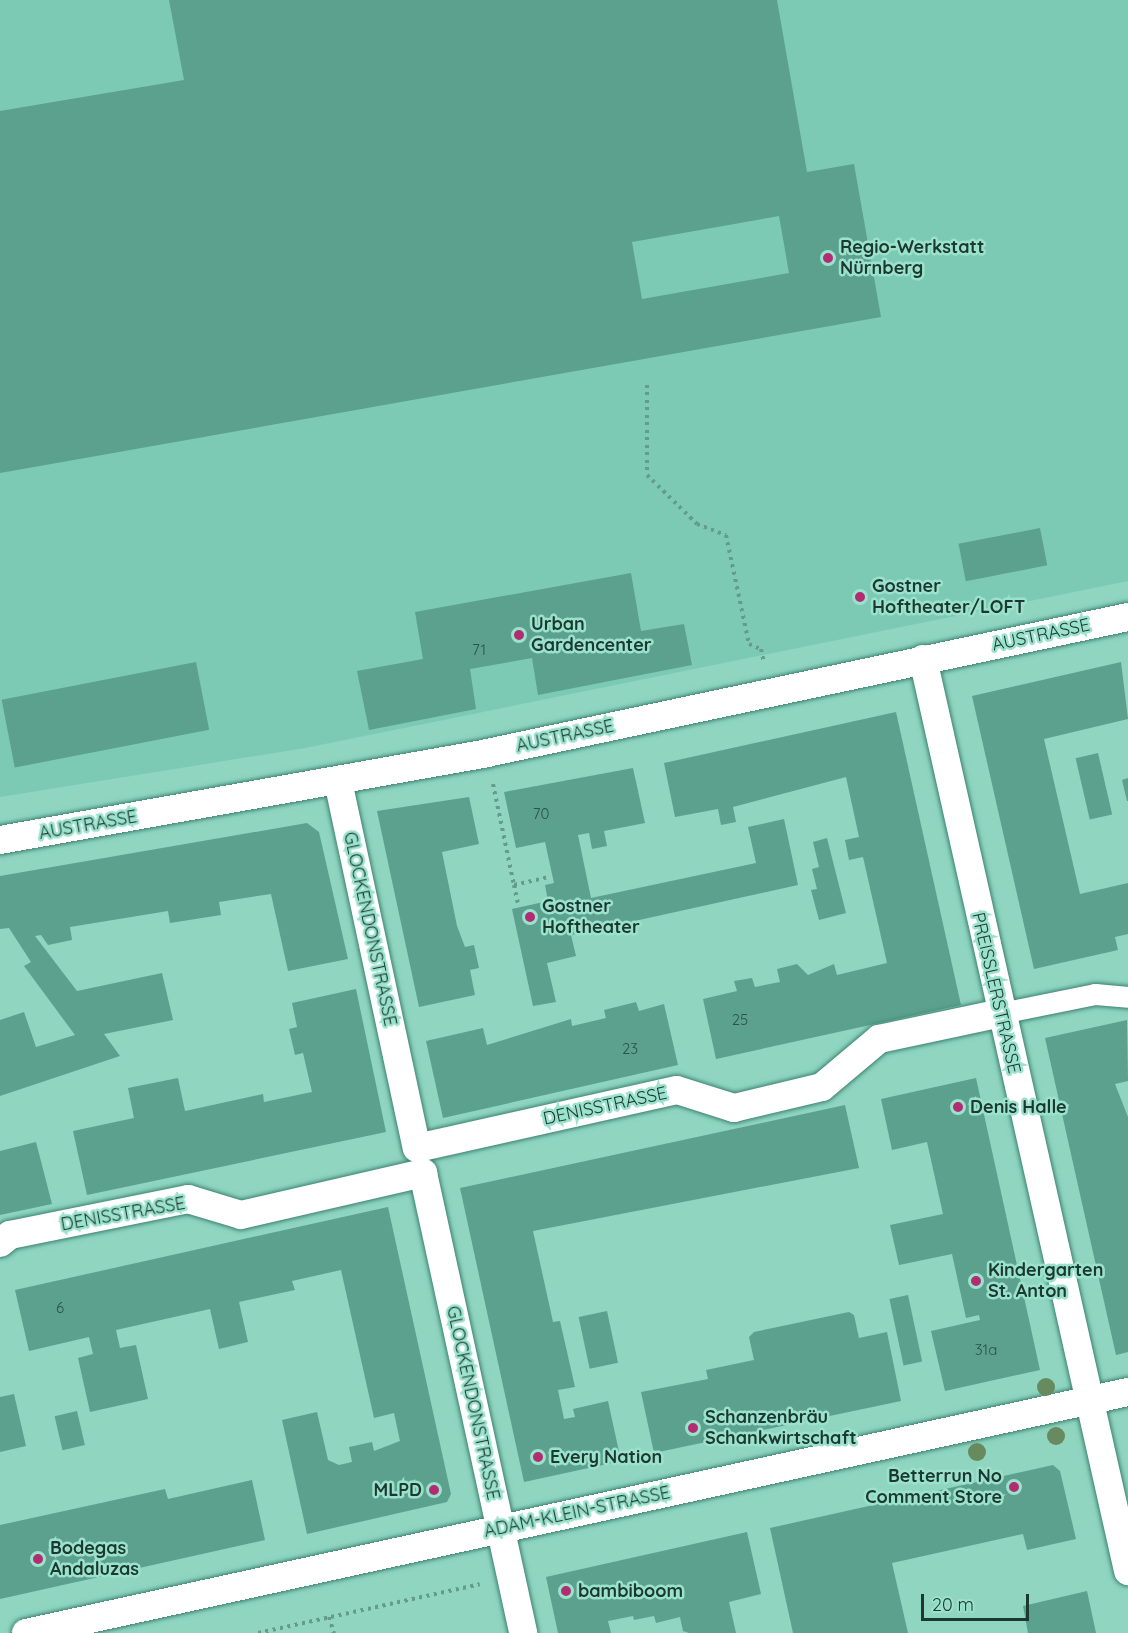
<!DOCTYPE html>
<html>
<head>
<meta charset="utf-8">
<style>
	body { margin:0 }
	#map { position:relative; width:1128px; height:1633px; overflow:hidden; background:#8fd5c0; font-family:Quicksand,sans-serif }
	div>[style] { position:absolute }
	.built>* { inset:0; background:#7ccab4 }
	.building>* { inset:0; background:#5ba18d; transform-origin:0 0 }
	.path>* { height:4px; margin-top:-2px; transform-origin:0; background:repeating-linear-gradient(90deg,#649b8b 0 3px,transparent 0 7.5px) }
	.roads { filter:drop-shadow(0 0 2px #3c826f) drop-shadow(0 0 2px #3c826f) }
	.pedestrian>* { height:21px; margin:-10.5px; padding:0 10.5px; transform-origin:10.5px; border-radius:10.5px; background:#fff }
	.minor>* { height:28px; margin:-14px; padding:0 14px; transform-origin:14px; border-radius:14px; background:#fff }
	.trees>* { width:18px; height:18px; margin:-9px; border-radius:50%; background:#688a5f }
	.dots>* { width:16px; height:16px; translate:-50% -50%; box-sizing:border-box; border:3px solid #9be2cc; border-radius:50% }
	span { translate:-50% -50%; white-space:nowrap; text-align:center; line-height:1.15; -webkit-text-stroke:5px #9be2cc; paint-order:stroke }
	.number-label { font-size:15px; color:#2c5347 }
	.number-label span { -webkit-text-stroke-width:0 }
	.poi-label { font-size:18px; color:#1c3930; font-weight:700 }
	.left { translate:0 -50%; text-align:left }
	.right { translate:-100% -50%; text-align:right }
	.street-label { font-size:18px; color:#1c3930 }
	.scale { position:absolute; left:921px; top:1594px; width:108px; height:27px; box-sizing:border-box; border:3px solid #1c3930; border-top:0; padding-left:8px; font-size:18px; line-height:21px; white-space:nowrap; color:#1c3930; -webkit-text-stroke:4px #9be2cc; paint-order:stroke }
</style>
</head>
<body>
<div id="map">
	<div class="built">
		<div style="clip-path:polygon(0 0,1128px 0,1128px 581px,305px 748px,0 797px)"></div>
	</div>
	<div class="building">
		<div style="clip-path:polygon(evenodd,169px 0,777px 0,807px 172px,854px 164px,881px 317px,0 473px,0 111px,184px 80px,169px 0,779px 216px,789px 273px,642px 299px,632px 242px,779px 216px)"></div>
		<div style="left:1040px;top:528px;width:38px;height:83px;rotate:79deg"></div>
		<div style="clip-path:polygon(631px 573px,641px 631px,684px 624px,692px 665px,538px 695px,532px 658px,470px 669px,476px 709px,369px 730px,357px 671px,423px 659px,415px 612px)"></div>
		<div style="left:196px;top:662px;width:69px;height:198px;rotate:79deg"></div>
		<div style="clip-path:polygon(1121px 662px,1128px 719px,1044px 739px,1080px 894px,1128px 883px,1128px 934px,1115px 937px,1118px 950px,1034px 969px,972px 696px)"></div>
		<div style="clip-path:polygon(896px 712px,961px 1005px,716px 1059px,703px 999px,737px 991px,734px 981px,752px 978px,755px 987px,780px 982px,777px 969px,797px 964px,808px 975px,834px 964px,837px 975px,887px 963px,863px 857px,849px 860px,845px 840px,859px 837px,846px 777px,733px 807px,736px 822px,721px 825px,718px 809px,675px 817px,664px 763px)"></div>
		<div style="left:1098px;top:753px;width:63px;height:23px;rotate:77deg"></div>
		<div style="clip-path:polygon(633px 768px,645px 823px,604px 831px,607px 846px,592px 849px,589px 833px,578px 835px,591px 898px,756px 863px,748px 827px,784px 819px,798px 885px,571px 935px,576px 956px,547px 963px,556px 1002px,533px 1006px,512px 909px,548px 901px,545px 885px,554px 883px,545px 842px,516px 848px,504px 792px)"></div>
		<div style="clip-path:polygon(1128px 778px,1128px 801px,1127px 801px,1122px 780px)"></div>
		<div style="clip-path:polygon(469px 797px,479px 844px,442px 852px,457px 926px,465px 947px,474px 945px,479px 968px,470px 970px,475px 995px,419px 1007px,377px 811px)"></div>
		<div style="clip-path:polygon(307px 823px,319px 832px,348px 959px,288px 971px,271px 894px,219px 902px,221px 915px,170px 923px,168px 911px,70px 927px,72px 940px,48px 945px,41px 935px,35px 936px,77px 991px,162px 973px,173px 1020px,104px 1034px,120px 1056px,0 1096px,0 1020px,24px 1012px,36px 1047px,75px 1035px,24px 966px,31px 962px,9px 928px,0 929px,0 876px)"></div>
		<div style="clip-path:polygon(827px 838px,846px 913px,819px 920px,811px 890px,817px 889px,812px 869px,819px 867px,813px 842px)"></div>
		<div style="clip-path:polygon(356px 989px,386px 1132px,87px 1195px,73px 1131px,134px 1118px,128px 1088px,178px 1078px,185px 1111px,263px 1094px,264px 1102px,312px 1092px,303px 1053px,295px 1055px,289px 1029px,297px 1027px,292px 1003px)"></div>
		<div style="clip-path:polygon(636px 1002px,639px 1011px,664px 1004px,678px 1065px,443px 1118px,426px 1041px,483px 1028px,487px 1045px,571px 1019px,572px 1026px,606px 1018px,604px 1010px)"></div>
		<div style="clip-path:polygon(1127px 1020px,1128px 1081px,1115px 1084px,1128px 1117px,1128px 1352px,1116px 1355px,1045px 1038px)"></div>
		<div style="clip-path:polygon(976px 1078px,1040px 1370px,945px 1391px,931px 1331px,980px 1320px,979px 1315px,966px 1318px,952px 1254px,899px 1265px,890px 1225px,943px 1214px,927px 1142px,892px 1150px,881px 1099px)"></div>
		<div style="clip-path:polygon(845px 1105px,859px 1168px,533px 1231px,553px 1322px,560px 1321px,575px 1387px,558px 1390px,564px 1419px,575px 1417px,573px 1409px,608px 1401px,621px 1461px,524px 1482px,460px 1188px)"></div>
		<div style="clip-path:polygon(36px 1142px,52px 1204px,0 1215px,0 1151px)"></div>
		<div style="clip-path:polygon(388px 1207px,451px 1494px,447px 1502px,307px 1534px,282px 1420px,317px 1412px,328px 1460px,339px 1465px,352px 1462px,349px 1447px,372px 1442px,374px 1451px,400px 1441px,394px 1413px,374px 1418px,341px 1270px,292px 1281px,295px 1290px,239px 1302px,248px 1342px,219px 1349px,210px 1309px,116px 1330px,120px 1348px,136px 1345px,148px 1399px,90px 1412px,78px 1358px,93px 1354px,89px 1337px,29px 1351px,15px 1290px)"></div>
		<div style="left:908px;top:1295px;width:68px;height:19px;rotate:78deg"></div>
		<div style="left:607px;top:1311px;width:53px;height:29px;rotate:78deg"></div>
		<div style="clip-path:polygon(849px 1312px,854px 1315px,859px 1338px,887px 1332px,901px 1401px,654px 1453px,641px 1392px,708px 1379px,706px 1370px,754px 1360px,749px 1337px,754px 1332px)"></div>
		<div style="clip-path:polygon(14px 1394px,26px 1446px,0 1452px,0 1397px)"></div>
		<div style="left:77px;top:1411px;width:35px;height:23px;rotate:77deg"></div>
		<div style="clip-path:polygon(1053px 1465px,1060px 1471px,1076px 1539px,1027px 1550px,1023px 1534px,892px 1563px,908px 1633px,793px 1633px,770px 1528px)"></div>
		<div style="clip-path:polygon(252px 1480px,265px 1540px,0 1599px,0 1525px,165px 1489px,168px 1499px)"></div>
		<div style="clip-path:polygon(747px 1532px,761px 1594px,729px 1602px,736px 1633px,689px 1633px,683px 1631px,680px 1617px,656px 1623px,654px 1616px,634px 1620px,633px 1616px,608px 1621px,611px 1633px,558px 1633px,546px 1577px)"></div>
		<div style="clip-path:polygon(1087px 1591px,1096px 1633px,1028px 1633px,1023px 1606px)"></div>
	</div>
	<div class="path">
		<div style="left:647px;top:385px;width:90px;rotate:90deg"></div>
		<div style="left:647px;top:475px;width:70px;rotate:44.4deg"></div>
		<div style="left:697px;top:524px;width:31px;rotate:21deg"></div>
		<div style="left:726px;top:535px;width:111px;rotate:78.1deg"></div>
		<div style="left:749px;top:644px;width:13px;rotate:23deg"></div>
		<div style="left:761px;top:649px;width:14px;rotate:78deg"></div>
		<div style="left:493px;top:784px;width:103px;rotate:78.3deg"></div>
		<div style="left:514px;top:885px;width:35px;rotate:-13deg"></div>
		<div style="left:514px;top:885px;width:19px;rotate:78deg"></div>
		<div style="left:329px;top:1617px;width:17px;rotate:73deg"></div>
		<div style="left:258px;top:1633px;width:227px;rotate:-12.4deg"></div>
	</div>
	<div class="roads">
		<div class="pedestrian">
			<div style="left:1001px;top:1013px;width:96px;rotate:-11.4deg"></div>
			<div style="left:1095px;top:994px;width:33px;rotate:5deg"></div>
		</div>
		<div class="minor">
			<div style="left:923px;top:659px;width:935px;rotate:77.33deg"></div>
			<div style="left:338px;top:781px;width:375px;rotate:77.9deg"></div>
			<div style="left:417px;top:1148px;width:266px;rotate:-12.6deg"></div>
			<div style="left:677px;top:1090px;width:60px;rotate:17.5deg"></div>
			<div style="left:734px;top:1108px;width:90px;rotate:-13.4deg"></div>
			<div style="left:822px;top:1087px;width:75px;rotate:-40.1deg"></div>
			<div style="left:879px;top:1039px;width:125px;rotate:-12deg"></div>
			<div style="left:0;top:840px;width:495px;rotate:-10.1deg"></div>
			<div style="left:487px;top:753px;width:655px;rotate:-11.98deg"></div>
			<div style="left:0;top:1243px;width:13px;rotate:-39deg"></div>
			<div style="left:10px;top:1235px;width:182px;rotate:-11.4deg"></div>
			<div style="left:188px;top:1199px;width:55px;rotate:16.8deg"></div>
			<div style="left:241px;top:1215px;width:187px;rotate:-13deg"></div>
			<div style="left:423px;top:1173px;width:471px;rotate:77.7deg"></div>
			<div style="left:26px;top:1633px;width:1128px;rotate:-12.34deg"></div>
		</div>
	</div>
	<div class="trees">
		<div style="left:1046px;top:1387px"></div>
		<div style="left:1056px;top:1436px"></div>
		<div style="left:977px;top:1452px"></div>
	</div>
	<div class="dots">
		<div style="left:828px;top:258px;background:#b22c72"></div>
		<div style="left:860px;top:597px;background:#b22c72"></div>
		<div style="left:519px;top:635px;background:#b22c72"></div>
		<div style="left:530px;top:917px;background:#b22c72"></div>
		<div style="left:958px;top:1107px;background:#b22c72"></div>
		<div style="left:976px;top:1281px;background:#b22c72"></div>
		<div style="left:693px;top:1428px;background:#b22c72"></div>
		<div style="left:538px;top:1457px;background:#b22c72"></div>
		<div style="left:1014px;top:1487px;background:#b22c72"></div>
		<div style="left:434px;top:1490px;background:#b22c72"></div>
		<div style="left:38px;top:1559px;background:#b22c72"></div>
		<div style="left:566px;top:1591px;background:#b22c72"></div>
	</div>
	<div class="number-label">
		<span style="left:479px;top:650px">71</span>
		<span style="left:541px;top:814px">70</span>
		<span style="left:740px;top:1020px">25</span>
		<span style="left:630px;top:1049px">23</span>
		<span style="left:60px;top:1308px">6</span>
		<span style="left:986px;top:1350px">31a</span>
	</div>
	<div class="poi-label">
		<span class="left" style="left:840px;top:258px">Regio-Werkstatt<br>Nürnberg</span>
		<span class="left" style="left:872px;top:597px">Gostner<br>Hoftheater/LOFT</span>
		<span class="left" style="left:531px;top:635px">Urban<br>Gardencenter</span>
		<span class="left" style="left:542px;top:917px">Gostner<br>Hoftheater</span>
		<span class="left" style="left:970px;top:1107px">Denis Halle</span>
		<span class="left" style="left:988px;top:1281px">Kindergarten<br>St. Anton</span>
		<span class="left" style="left:705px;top:1428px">Schanzenbräu<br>Schankwirtschaft</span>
		<span class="left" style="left:550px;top:1457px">Every Nation</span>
		<span class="right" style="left:1002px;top:1487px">Betterrun No<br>Comment Store</span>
		<span class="right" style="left:422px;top:1490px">MLPD</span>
		<span class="left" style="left:50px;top:1559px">Bodegas<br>Andaluzas</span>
		<span class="left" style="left:578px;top:1591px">bambiboom</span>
	</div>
	<div class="street-label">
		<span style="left:1041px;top:635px;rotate:-12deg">AUSTRASSE</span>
		<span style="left:565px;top:736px;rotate:-12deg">AUSTRASSE</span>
		<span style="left:88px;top:825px;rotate:-10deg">AUSTRASSE</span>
		<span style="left:370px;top:929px;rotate:78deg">GLOCKENDONSTRASSE</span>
		<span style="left:996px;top:993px;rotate:77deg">PREISSLERSTRASSE</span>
		<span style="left:605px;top:1106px;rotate:-12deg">DENISSTRASSE</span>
		<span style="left:123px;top:1214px;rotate:-10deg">DENISSTRASSE</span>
		<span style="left:473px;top:1403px;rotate:78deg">GLOCKENDONSTRASSE</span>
		<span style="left:577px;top:1512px;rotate:-12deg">ADAM-KLEIN-STRASSE</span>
	</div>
	<div class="scale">20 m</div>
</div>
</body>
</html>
